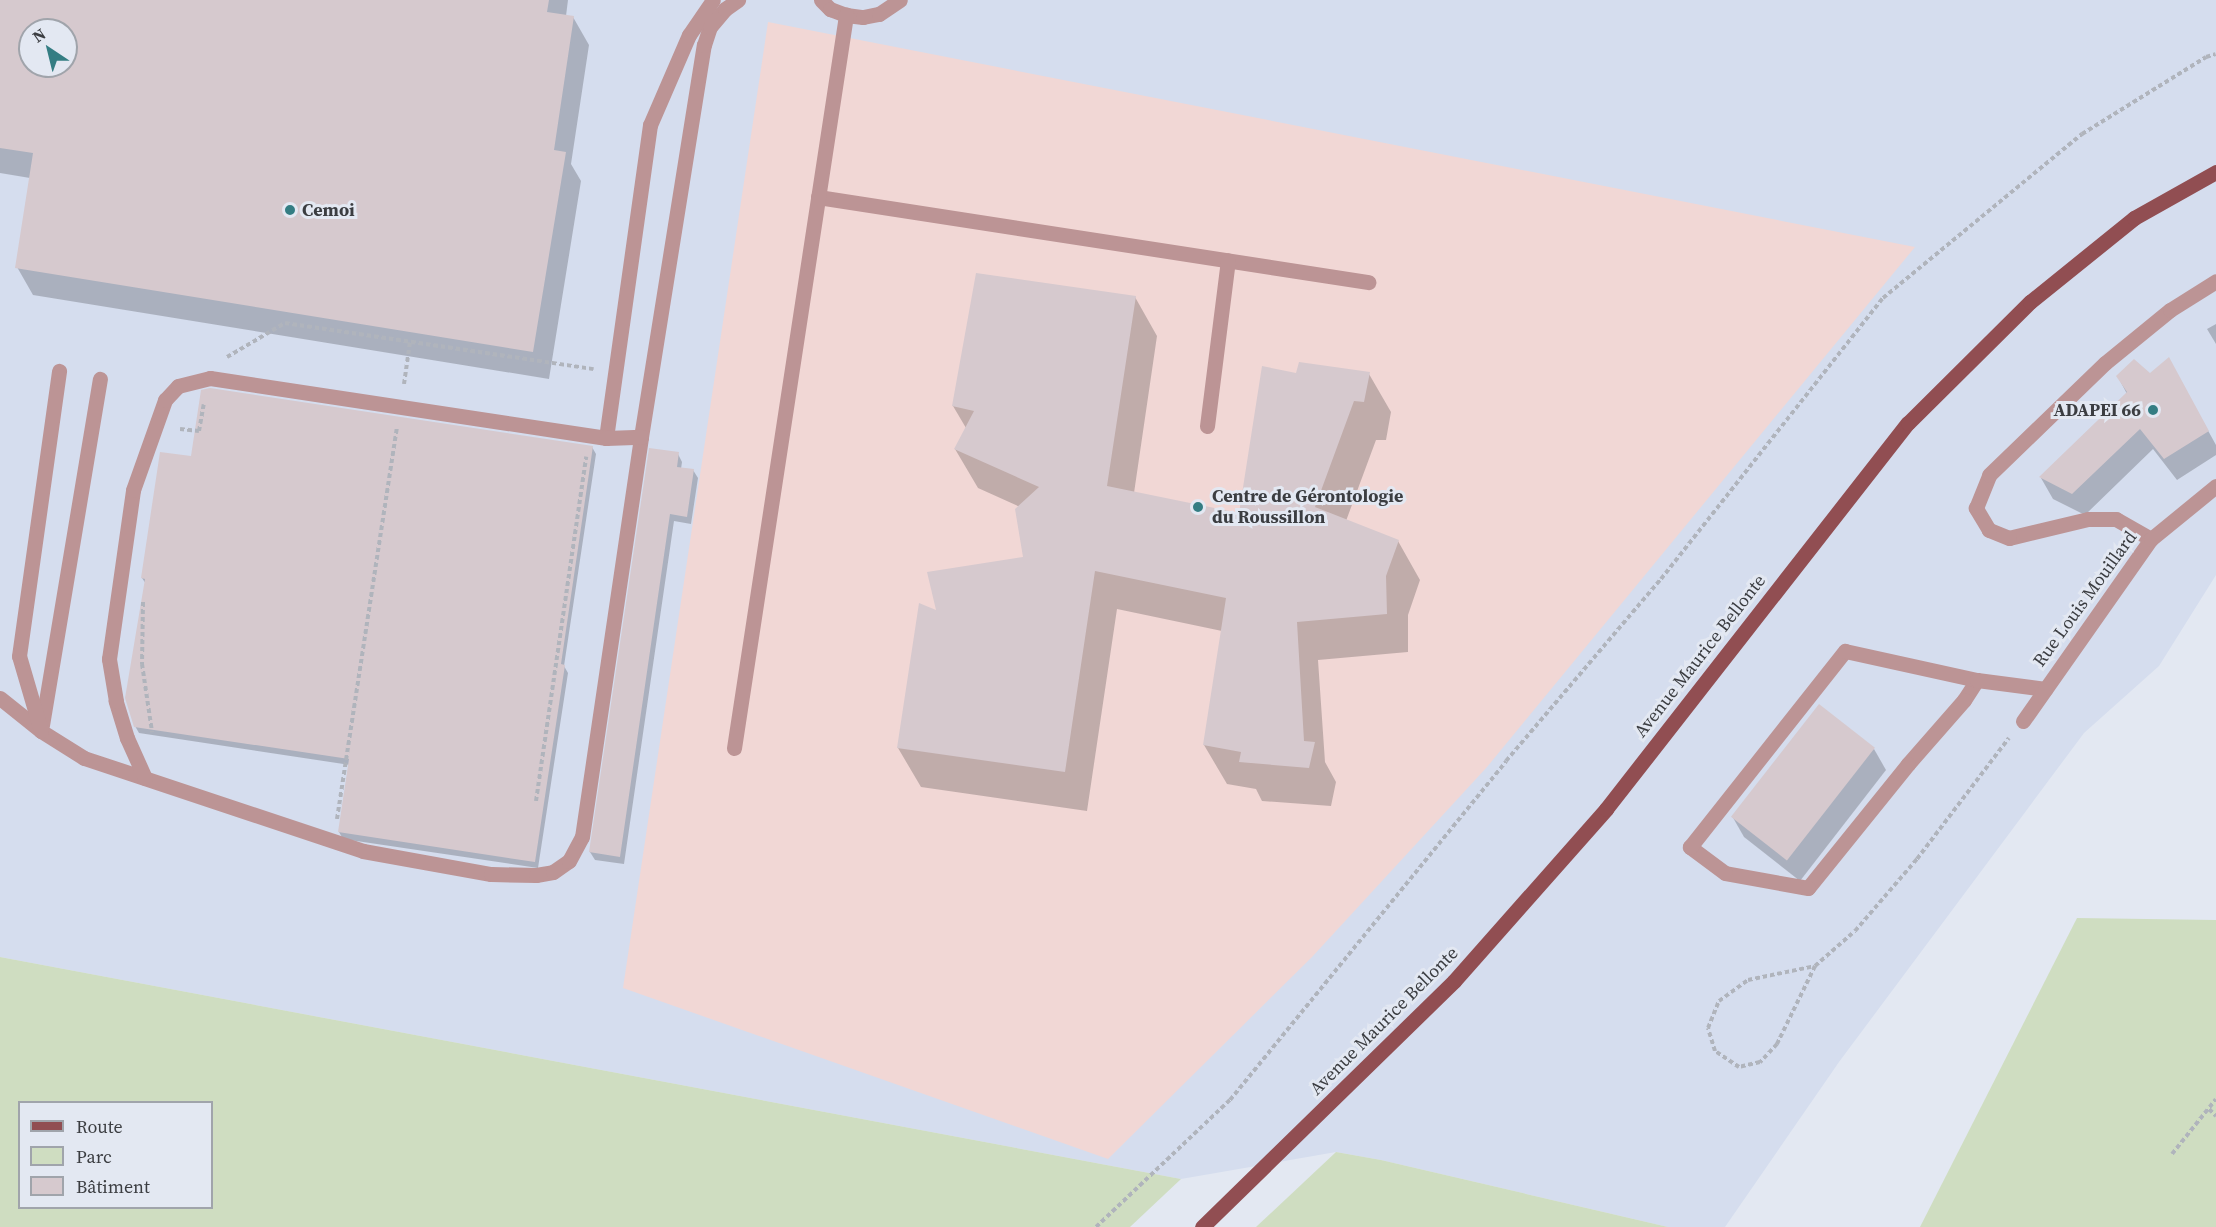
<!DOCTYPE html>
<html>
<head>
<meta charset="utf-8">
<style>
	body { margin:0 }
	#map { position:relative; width:2216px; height:1227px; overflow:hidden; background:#e3e8f2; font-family:"Source Serif 4",serif }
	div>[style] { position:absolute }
	.built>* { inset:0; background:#d5ddee }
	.medical>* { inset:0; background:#f1d7d5 }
	.green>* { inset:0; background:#cfddc1 }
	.shadow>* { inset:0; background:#0003 }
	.building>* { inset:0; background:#d6c9ce; transform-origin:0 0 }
	.path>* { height:4px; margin-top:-2px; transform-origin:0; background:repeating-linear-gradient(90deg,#b0b4bc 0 4.5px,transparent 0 7.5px) }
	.minor>* { height:15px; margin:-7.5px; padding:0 7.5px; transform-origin:7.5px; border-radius:7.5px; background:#bc9495 }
	.major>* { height:15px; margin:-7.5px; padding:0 7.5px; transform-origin:7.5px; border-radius:7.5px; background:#914e52 }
	.dots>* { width:16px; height:16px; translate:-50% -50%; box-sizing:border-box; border:3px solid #e3e8f2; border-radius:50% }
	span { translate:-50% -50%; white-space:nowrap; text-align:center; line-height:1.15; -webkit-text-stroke:6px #e3e8f2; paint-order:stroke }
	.poi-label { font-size:18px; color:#3b3d41; font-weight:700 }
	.left { translate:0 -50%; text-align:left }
	.right { translate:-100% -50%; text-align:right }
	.street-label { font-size:18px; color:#3b3d41 }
	.legend { position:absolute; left:18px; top:1101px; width:195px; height:108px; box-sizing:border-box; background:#e3e8f2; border:2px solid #a0a4ab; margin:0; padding:8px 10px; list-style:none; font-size:18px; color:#3b3d41 }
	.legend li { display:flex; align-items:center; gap:12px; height:30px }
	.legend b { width:30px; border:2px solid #a0a4ab }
	.north { position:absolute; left:18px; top:18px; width:60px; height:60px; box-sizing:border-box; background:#e3e8f2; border:2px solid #a0a4ab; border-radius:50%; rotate:325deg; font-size:16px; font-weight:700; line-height:24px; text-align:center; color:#3b3d41 }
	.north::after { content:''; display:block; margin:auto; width:21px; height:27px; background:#347d83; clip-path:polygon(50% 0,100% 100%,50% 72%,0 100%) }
</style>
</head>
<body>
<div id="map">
	<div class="built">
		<div style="clip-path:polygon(evenodd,0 0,2216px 0,2216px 575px,2159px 666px,2084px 733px,1839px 1062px,1725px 1227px,1668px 1227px,1381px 1160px,1336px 1152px,1181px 1179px,0 957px,0 0,30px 30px,66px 30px,66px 66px,30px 66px,30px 30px)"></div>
	</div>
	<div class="medical">
		<div style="clip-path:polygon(768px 22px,1915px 247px,1487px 767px,1312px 957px,1108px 1159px,623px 988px)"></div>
	</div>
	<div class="green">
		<div style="clip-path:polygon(2077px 918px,2216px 920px,2216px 1227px,1920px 1227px)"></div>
		<div style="clip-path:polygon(evenodd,0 957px,1181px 1179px,1130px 1227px,0 1227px,0 957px,212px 1102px,212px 1208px,20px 1208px,20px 1102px,212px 1102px)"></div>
		<div style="clip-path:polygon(1336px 1152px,1381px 1160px,1668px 1227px,1256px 1227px)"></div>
	</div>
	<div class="shadow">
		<div style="clip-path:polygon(evenodd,0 0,568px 0,566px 16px,573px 17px,589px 45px,571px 164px,581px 181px,549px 379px,33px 295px,17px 267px,30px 178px,0 173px,0 0,30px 30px,66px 30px,66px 66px,30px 66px,30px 30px)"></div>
		<div style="clip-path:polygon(1135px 297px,1157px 336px,1134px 493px,1240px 515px,1297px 375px,1369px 374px,1391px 412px,1386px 440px,1376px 440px,1346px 521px,1398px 541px,1420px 580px,1408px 615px,1408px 652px,1318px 660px,1325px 762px,1336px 782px,1331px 806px,1262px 801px,1256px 789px,1227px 784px,1204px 745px,1222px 631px,1117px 609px,1087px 811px,921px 787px,898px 748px,1025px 558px,1020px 507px,978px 488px,955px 449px,966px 428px,953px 406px)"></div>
		<div style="clip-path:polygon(2216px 324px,2216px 344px,2207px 329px)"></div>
		<div style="clip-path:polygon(2118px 377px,2180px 380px,2216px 445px,2216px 455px,2177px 480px,2153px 449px,2085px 515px,2053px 499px,2041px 478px,2127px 394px)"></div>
		<div style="clip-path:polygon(592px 447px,596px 454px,564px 666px,568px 673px,538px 868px,343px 839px,339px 832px,350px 765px,139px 733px,135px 726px,146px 584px,142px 578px,192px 458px)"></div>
		<div style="clip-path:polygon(678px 454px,682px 462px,681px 469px,693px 470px,698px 478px,691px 524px,674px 521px,624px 864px,595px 860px,590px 852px)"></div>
		<div style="clip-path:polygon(1874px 749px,1886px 770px,1800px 881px,1744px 837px,1732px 816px)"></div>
	</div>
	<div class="building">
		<div style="clip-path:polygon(evenodd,0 0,549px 0,547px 12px,574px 16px,554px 150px,566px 152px,533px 352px,15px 268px,33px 153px,0 148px,0 0,30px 30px,66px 30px,66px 66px,30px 66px,30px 30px)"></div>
		<div style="clip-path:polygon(976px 273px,1136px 296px,1107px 486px,1239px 513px,1262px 366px,1296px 373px,1299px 362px,1370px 372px,1364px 402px,1354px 401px,1315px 507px,1399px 540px,1386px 576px,1387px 614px,1297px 622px,1304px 741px,1315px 742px,1309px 768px,1239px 762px,1241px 752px,1203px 745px,1226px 598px,1095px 571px,1065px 772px,897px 748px,919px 603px,936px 610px,927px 572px,1023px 557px,1015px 509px,1039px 487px,954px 449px,974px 411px,952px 406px)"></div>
		<div style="clip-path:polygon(2169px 357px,2209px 431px,2164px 459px,2140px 429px,2072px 494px,2039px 477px,2127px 392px,2116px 376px,2134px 359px,2150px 373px)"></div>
		<div style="clip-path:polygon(210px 388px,593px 446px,561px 664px,565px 665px,535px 862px,338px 832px,349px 759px,134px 727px,125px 698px,145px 579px,141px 578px,160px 452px,191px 456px,201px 390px)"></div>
		<div style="clip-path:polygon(649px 448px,679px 452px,677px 467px,694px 469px,687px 517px,670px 514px,620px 857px,589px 852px)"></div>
		<div style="left:1819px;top:704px;width:71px;height:143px;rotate:38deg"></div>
	</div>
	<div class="path">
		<div style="left:227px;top:357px;width:67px;rotate:-30.4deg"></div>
		<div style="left:285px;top:323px;width:312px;rotate:8.5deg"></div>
		<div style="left:404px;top:384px;width:42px;rotate:-81.9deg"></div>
		<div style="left:180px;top:429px;width:19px;rotate:6deg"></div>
		<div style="left:199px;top:431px;width:27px;rotate:-80deg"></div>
		<div style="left:143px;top:602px;width:62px;rotate:90.9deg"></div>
		<div style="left:142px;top:664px;width:69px;rotate:81.6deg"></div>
		<div style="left:536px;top:801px;width:348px;rotate:-81.7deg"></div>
		<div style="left:337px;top:819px;width:395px;rotate:-81.3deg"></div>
		<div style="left:1815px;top:966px;width:87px;rotate:116deg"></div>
		<div style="left:1777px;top:1044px;width:25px;rotate:133deg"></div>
		<div style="left:1760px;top:1062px;width:22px;rotate:167deg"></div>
		<div style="left:1739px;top:1067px;width:29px;rotate:-146deg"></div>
		<div style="left:1715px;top:1051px;width:24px;rotate:-107deg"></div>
		<div style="left:1708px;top:1028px;width:29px;rotate:-68deg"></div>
		<div style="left:1719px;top:1001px;width:36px;rotate:-36deg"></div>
		<div style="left:1748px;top:980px;width:68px;rotate:-11.8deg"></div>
		<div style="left:1815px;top:966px;width:53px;rotate:-41.2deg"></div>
		<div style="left:1855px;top:931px;width:95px;rotate:-49.3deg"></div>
		<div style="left:1917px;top:859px;width:152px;rotate:-52.8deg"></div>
		<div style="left:2209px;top:1109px;width:10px;rotate:45deg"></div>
		<div style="left:2172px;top:1154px;width:70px;rotate:-51.3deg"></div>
		<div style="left:1096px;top:1227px;width:185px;rotate:-43.5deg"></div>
		<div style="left:1230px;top:1100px;width:437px;rotate:-50.8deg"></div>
		<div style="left:1506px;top:761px;width:239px;rotate:-49.6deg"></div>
		<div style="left:1661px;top:579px;width:358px;rotate:-51.7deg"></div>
		<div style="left:1883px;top:298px;width:258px;rotate:-39.5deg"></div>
		<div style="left:2082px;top:134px;width:146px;rotate:-31.8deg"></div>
		<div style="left:2206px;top:57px;width:10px;rotate:-17deg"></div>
	</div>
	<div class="minor">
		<div style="left:821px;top:0;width:13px;rotate:45deg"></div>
		<div style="left:830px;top:9px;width:17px;rotate:21deg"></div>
		<div style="left:846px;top:15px;width:17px;rotate:7deg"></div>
		<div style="left:863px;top:17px;width:16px;rotate:-11deg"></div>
		<div style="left:879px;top:14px;width:25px;rotate:-34deg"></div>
		<div style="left:818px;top:197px;width:557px;rotate:8.79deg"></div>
		<div style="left:1207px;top:426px;width:167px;rotate:-82.8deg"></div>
		<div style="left:606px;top:438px;width:316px;rotate:-82deg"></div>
		<div style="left:650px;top:125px;width:98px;rotate:-66.6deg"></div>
		<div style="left:689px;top:35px;width:42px;rotate:-55.6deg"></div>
		<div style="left:2151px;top:539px;width:40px;rotate:-150.3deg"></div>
		<div style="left:2116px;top:519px;width:28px;rotate:180deg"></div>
		<div style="left:2088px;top:519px;width:81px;rotate:166.5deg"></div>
		<div style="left:2009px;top:538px;width:22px;rotate:-158deg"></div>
		<div style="left:1989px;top:530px;width:26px;rotate:-121deg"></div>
		<div style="left:1976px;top:508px;width:35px;rotate:-68deg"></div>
		<div style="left:1989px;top:475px;width:161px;rotate:-44deg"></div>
		<div style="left:2105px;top:363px;width:84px;rotate:-39.2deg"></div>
		<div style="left:2170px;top:310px;width:54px;rotate:-32.2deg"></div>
		<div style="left:1977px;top:680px;width:24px;rotate:123deg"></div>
		<div style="left:1964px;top:700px;width:85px;rotate:131.2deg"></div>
		<div style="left:1908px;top:764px;width:159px;rotate:128.9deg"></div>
		<div style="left:1808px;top:888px;width:84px;rotate:-169.8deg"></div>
		<div style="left:1725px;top:873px;width:44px;rotate:-143.4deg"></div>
		<div style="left:1690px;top:847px;width:250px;rotate:-51.7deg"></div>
		<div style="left:1845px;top:651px;width:135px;rotate:12.4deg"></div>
		<div style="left:1977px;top:680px;width:69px;rotate:7.5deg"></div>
		<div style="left:0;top:698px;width:53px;rotate:38.8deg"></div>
		<div style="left:41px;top:731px;width:51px;rotate:32.1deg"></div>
		<div style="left:84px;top:758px;width:294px;rotate:18.4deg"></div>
		<div style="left:363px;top:851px;width:130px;rotate:10.2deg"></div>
		<div style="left:491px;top:874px;width:45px;rotate:1.3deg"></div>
		<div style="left:536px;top:875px;width:17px;rotate:-10deg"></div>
		<div style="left:553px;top:872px;width:19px;rotate:-35deg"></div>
		<div style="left:569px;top:861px;width:27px;rotate:-62deg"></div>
		<div style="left:582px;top:837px;width:404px;rotate:-81.6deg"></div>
		<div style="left:641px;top:437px;width:397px;rotate:-80.9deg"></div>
		<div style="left:704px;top:45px;width:19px;rotate:-72deg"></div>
		<div style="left:710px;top:27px;width:23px;rotate:-50deg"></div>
		<div style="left:725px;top:9px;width:16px;rotate:-35deg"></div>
		<div style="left:2023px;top:721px;width:223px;rotate:-54.9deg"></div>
		<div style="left:2151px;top:539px;width:84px;rotate:-39.2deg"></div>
		<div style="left:42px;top:725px;width:351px;rotate:-80.5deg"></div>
		<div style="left:41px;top:731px;width:78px;rotate:-106.3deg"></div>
		<div style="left:19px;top:656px;width:288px;rotate:-82deg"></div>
		<div style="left:734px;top:748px;width:742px;rotate:-81.31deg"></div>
		<div style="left:145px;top:778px;width:44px;rotate:-114.2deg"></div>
		<div style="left:127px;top:738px;width:39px;rotate:-107deg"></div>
		<div style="left:116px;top:701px;width:43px;rotate:-99.5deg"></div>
		<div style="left:109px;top:659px;width:171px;rotate:-81.9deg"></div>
		<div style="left:133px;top:490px;width:96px;rotate:-70.4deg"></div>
		<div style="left:165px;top:400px;width:19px;rotate:-47deg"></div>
		<div style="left:178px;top:386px;width:33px;rotate:-14deg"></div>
		<div style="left:210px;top:378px;width:401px;rotate:8.6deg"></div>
		<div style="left:606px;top:438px;width:35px;rotate:-2deg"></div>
	</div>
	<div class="major">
		<div style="left:1202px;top:1227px;width:352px;rotate:-44.3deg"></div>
		<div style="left:1454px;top:981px;width:230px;rotate:-48.5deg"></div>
		<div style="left:1606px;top:809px;width:490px;rotate:-52deg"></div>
		<div style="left:1908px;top:423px;width:172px;rotate:-44.8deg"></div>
		<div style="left:2030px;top:302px;width:134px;rotate:-38.9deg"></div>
		<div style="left:2134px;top:218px;width:94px;rotate:-29.3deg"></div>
	</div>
	<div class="dots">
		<div style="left:290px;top:210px;background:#347d83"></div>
		<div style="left:2153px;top:410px;background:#347d83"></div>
		<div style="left:1198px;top:507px;background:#347d83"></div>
	</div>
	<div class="poi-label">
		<span class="left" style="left:302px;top:210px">Cemoi</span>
		<span class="right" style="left:2141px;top:410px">ADAPEI 66</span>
		<span class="left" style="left:1212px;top:507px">Centre de Gérontologie<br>du Roussillon</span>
	</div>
	<div class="street-label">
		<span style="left:2085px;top:599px;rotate:-54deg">Rue Louis Mouillard</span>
		<span style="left:1700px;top:656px;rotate:-52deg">Avenue Maurice Bellonte</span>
		<span style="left:1384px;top:1021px;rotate:-45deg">Avenue Maurice Bellonte</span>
	</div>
	<ul class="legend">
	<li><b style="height:8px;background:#914e52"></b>Route</li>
	<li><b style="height:16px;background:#cfddc1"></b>Parc</li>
	<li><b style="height:16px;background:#d6c9ce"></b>Bâtiment</li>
	</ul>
	<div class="north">N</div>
</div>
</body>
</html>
